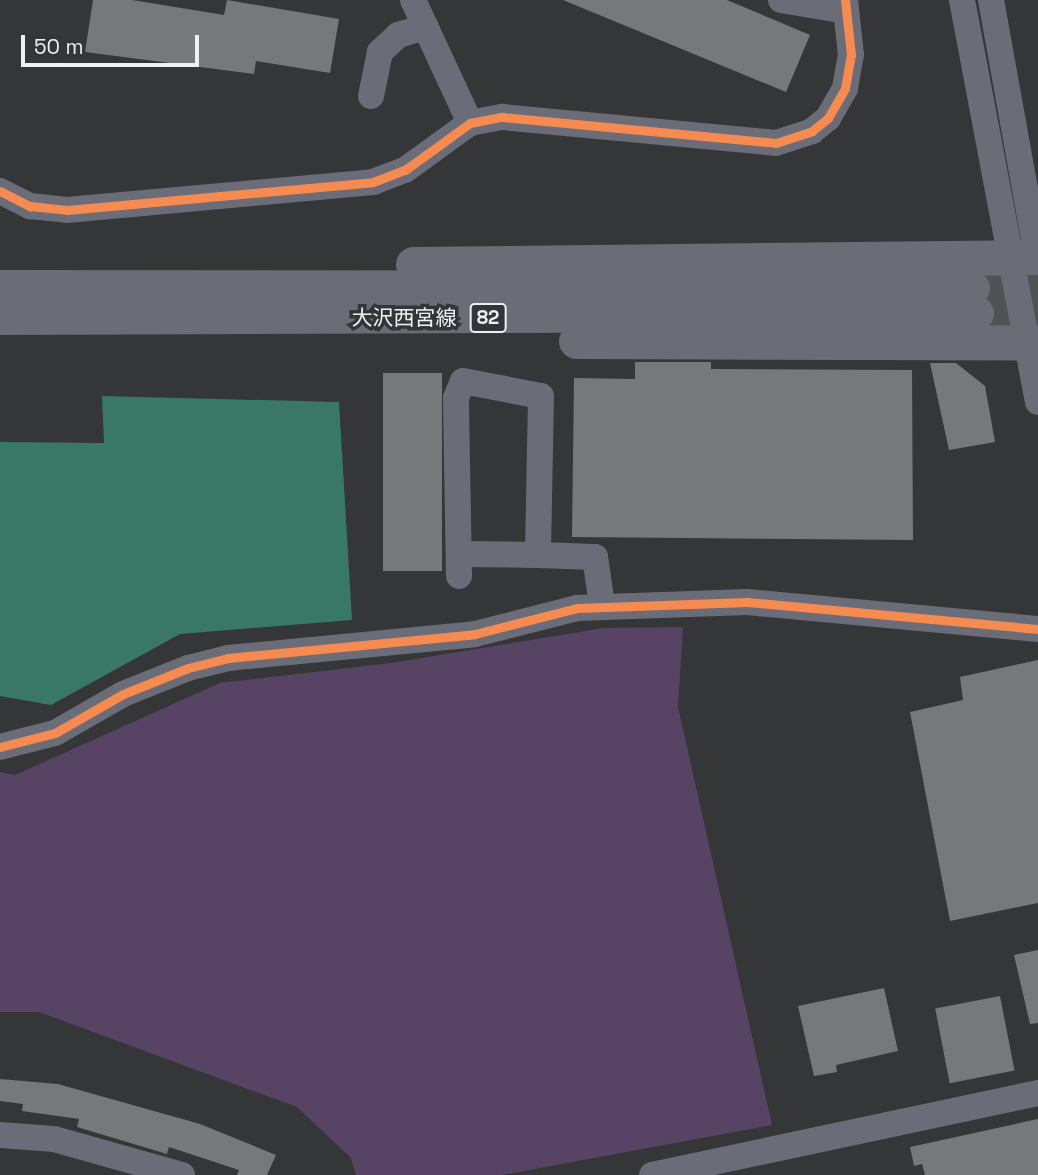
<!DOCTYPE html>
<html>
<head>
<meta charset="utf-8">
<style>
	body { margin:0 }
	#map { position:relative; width:1038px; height:1175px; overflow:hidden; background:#343638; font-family:"Space Grotesk","Noto Sans JP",sans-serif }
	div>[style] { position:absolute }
	.green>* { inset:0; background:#574464 }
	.water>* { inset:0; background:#397866 }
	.building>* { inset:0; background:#767879; transform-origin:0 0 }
	.major-tunnel>* { height:35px; margin-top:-17.5px; transform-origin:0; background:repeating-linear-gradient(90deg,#505254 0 35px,transparent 0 53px) }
	.minor>* { height:26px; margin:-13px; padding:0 13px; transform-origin:13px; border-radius:13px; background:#6a6c77 }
	.major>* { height:35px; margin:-17.5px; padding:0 17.5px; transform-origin:17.5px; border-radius:17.5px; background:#6a6c76 }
	.cycleway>* { height:9px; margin:-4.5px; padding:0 4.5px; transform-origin:4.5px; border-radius:4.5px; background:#f68b52 }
	span { translate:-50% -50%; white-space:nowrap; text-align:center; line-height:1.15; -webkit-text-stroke:7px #333639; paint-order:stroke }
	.shield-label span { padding:2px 5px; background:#333639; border:2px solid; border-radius:5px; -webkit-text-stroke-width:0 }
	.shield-label { font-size:19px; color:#eef0f2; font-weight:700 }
	.street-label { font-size:21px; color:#eef0f2 }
	.scale { position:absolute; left:21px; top:35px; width:178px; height:32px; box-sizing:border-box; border:4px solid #eef0f2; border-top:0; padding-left:9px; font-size:21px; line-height:24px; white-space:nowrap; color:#eef0f2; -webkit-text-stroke:5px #333639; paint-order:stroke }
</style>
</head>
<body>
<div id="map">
	<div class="green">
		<div style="clip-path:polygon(683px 627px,678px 707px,772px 1125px,502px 1175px,356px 1175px,351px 1158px,297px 1107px,39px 1012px,0 1012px,0 772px,15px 775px,220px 683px,391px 663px,604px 628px)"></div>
	</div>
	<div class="water">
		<div style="clip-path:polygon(102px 396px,339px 402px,352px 620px,180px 634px,51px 705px,0 696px,0 442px,104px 443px)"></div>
	</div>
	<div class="building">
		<div style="clip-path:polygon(93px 0,132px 0,224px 15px,227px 0,339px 19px,330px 73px,256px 61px,254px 74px,85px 52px)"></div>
		<div style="clip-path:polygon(563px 0,727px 0,810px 35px,786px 92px)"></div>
		<div style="clip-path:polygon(635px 362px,711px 362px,711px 369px,912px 370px,913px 540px,572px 537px,574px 378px,635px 379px)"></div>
		<div style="clip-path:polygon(930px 363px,956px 363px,985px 386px,995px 442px,949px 450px)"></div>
		<div style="left:383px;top:373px;width:59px;height:198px"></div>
		<div style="clip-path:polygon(1038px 660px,1038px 903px,950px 921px,910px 712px,963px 700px,960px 677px)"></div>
		<div style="clip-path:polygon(1038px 950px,1038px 1023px,1030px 1024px,1014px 955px)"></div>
		<div style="clip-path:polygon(884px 988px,898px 1051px,836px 1065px,837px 1072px,814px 1076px,798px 1006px)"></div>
		<div style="left:1000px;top:996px;width:76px;height:66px;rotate:79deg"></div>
		<div style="clip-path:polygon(0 1079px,58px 1084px,200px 1124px,276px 1155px,267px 1175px,237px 1175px,239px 1170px,169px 1147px,167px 1154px,77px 1127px,79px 1119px,22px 1111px,23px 1104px,0 1101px)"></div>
		<div style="clip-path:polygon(1038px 1119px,1038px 1175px,925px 1175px,922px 1164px,914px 1166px,910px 1147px)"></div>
	</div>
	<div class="major-tunnel">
		<div style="left:972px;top:288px;width:66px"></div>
		<div style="left:976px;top:313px;width:62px"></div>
	</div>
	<div class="minor">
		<div style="left:413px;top:0;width:136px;rotate:65.1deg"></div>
		<div style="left:781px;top:0;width:66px;rotate:9.6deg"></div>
		<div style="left:962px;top:0;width:409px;rotate:79.3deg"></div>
		<div style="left:991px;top:0;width:264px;rotate:79.8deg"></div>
		<div style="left:371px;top:96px;width:45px;rotate:-78.4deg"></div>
		<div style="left:380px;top:52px;width:25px;rotate:-43deg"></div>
		<div style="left:398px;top:35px;width:29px;rotate:-16deg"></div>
		<div style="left:0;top:191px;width:34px;rotate:27deg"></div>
		<div style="left:30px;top:206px;width:37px;rotate:6deg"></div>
		<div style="left:67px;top:210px;width:307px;rotate:-5.2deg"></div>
		<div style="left:373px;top:182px;width:34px;rotate:-21deg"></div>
		<div style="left:405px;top:170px;width:80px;rotate:-35.9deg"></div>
		<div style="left:470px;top:123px;width:33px;rotate:-11deg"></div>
		<div style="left:502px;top:117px;width:275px;rotate:5.4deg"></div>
		<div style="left:776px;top:143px;width:38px;rotate:-18deg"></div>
		<div style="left:812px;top:131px;width:21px;rotate:-39deg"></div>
		<div style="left:828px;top:118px;width:34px;rotate:-60deg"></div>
		<div style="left:845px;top:88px;width:34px;rotate:-80deg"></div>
		<div style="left:851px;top:55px;width:55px;rotate:-96.2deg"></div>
		<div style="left:459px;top:554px;width:79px;rotate:0.7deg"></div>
		<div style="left:459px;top:576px;width:178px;rotate:-91deg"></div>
		<div style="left:456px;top:398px;width:18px;rotate:-68deg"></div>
		<div style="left:463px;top:381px;width:79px;rotate:10.9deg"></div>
		<div style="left:541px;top:396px;width:159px;rotate:91.1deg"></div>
		<div style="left:538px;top:555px;width:57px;rotate:2deg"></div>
		<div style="left:595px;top:557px;width:49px;rotate:81.7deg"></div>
		<div style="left:0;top:747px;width:57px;rotate:-14.3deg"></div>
		<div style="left:55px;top:733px;width:78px;rotate:-29.8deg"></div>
		<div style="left:123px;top:694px;width:70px;rotate:-21.8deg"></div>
		<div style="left:188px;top:668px;width:41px;rotate:-14deg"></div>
		<div style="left:228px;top:658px;width:248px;rotate:-5.5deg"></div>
		<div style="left:475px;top:634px;width:105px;rotate:-14.3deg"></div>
		<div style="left:577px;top:608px;width:170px;rotate:-2deg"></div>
		<div style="left:747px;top:602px;width:292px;rotate:5.3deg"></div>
		<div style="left:0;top:1135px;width:54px;rotate:4.2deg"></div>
		<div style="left:54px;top:1139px;width:133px;rotate:15.7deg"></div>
		<div style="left:652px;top:1175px;width:395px;rotate:-12deg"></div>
	</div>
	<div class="major">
		<div style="left:413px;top:264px;width:625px;rotate:-0.64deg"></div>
		<div style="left:0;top:287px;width:972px;rotate:0.06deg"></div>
		<div style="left:0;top:317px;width:976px;rotate:-0.23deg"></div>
		<div style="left:576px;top:341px;width:462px;rotate:0.2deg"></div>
	</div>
	<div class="cycleway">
		<div style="left:0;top:191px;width:34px;rotate:27deg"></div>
		<div style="left:30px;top:206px;width:37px;rotate:6deg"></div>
		<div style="left:67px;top:210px;width:307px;rotate:-5.2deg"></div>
		<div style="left:373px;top:182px;width:34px;rotate:-21deg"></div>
		<div style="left:405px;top:170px;width:80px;rotate:-35.9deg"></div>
		<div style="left:470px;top:123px;width:33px;rotate:-11deg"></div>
		<div style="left:502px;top:117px;width:275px;rotate:5.4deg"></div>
		<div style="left:776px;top:143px;width:38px;rotate:-18deg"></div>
		<div style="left:812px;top:131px;width:21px;rotate:-39deg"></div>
		<div style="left:828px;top:118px;width:34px;rotate:-60deg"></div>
		<div style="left:845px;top:88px;width:34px;rotate:-80deg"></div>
		<div style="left:851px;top:55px;width:55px;rotate:-96.2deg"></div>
		<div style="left:0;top:747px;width:57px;rotate:-14.3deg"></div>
		<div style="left:55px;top:733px;width:78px;rotate:-29.8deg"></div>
		<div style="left:123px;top:694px;width:70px;rotate:-21.8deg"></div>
		<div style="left:188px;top:668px;width:41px;rotate:-14deg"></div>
		<div style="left:228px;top:658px;width:248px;rotate:-5.5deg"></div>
		<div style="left:475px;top:634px;width:105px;rotate:-14.3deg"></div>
		<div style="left:577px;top:608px;width:170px;rotate:-2deg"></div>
		<div style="left:747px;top:602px;width:292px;rotate:5.3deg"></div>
	</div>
	<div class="shield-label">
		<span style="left:488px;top:318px">82</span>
	</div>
	<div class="street-label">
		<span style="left:404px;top:318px">大沢西宮線</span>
	</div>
	<div class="scale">50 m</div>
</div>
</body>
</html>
